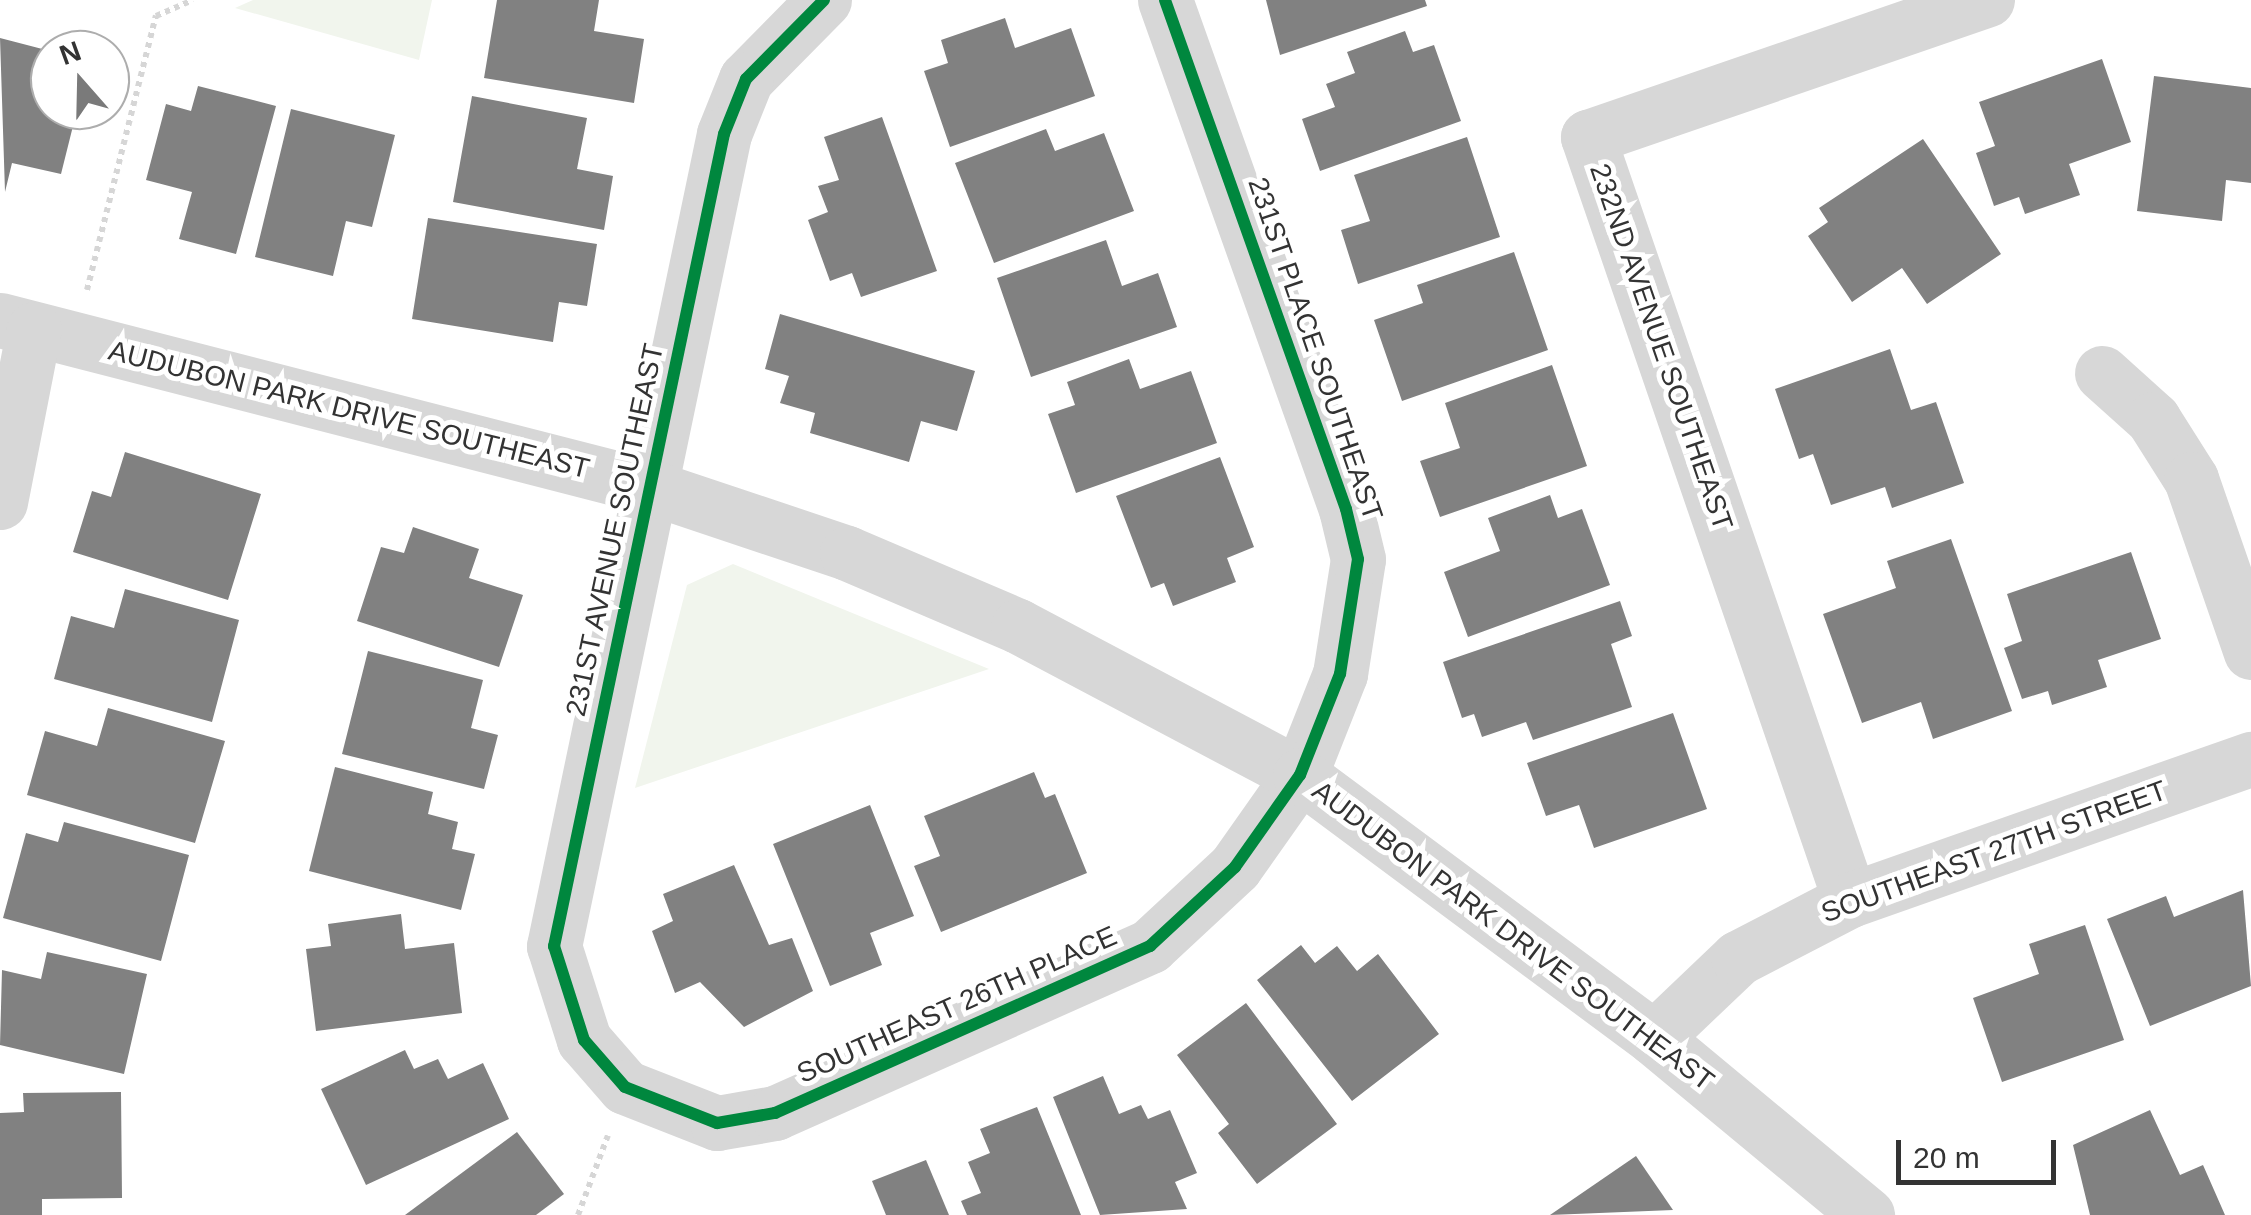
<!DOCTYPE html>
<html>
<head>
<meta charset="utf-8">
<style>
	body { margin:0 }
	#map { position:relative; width:2251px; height:1215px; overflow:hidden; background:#fff; font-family:Helvetica,sans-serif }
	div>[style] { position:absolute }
	.green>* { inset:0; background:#f1f5ed }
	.building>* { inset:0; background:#818181 }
	.path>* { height:6px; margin-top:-3px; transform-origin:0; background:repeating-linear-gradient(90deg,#d6d6d6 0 5px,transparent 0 10px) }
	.street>* { height:55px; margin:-27.5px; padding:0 27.5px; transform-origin:27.5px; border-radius:27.5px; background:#d7d7d7 }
	.cycleway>* { height:12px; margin:-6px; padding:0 6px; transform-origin:6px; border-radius:6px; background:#00873e }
	span { translate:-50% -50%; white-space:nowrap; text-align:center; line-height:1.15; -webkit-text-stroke:10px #fff; paint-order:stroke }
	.street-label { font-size:28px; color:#333 }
	.north { position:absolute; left:30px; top:30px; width:100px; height:100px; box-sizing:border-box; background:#fff; border:2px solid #adadad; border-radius:50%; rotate:340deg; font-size:28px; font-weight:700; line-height:40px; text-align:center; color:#333 }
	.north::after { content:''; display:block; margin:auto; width:35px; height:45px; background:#7a7a7a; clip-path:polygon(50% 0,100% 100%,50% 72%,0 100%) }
	.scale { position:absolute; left:1896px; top:1140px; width:160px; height:45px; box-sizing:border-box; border:5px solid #333; border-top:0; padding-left:12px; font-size:30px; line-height:35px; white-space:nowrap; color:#333; -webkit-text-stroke:8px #fff; paint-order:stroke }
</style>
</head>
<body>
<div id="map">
	<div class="green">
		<div style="clip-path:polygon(253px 0,432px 0,419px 60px,235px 8px)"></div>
		<div style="clip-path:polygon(733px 564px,989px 669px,635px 788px,687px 585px)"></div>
	</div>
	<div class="building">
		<div style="clip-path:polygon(497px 0,599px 0,594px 31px,644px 39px,634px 103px,484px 78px)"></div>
		<div style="clip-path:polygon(1266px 0,1425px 0,1427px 6px,1280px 55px)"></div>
		<div style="clip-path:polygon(1005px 18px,1015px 48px,1071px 28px,1095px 96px,950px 147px,924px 71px,948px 63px,941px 40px)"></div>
		<div style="clip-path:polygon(1405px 31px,1413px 52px,1434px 45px,1461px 121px,1320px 171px,1302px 119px,1335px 107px,1326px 84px,1355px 73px,1347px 52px)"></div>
		<div style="clip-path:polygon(0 38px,50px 51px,50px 110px,77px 110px,61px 174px,12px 163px,5px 192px)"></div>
		<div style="clip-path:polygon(2102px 59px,2131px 142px,2069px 164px,2080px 195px,2025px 214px,2019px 197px,1994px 206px,1976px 153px,1995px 146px,1979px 102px)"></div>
		<div style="clip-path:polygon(2154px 76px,2251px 88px,2251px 183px,2226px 180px,2222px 221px,2137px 211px)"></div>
		<div style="clip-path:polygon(198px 86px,276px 106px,236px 254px,179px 239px,192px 192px,146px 180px,166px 104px,191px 111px)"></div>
		<div style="clip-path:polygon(472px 96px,587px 118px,577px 169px,613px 176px,604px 230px,453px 202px)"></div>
		<div style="clip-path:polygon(291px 109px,395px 135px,372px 227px,346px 221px,333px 276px,255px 257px)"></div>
		<div style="clip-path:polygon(882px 117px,937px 271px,861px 297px,852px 273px,830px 281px,808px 220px,828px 212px,818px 186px,839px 180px,824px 137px)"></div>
		<div style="clip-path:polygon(1046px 129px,1055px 151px,1104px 133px,1134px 211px,994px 263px,955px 163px)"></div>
		<div style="clip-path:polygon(1467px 137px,1500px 237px,1358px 284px,1341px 230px,1370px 221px,1354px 175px)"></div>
		<div style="clip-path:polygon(1923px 139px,2001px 254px,1927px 304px,1902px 268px,1852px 302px,1808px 236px,1828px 222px,1819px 208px)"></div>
		<div style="clip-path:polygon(428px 218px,597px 244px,587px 306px,559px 302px,553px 342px,412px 319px)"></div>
		<div style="clip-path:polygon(1106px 240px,1122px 286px,1158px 273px,1177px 327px,1031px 377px,997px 278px)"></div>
		<div style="clip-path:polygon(1514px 252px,1548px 350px,1402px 401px,1374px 320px,1423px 303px,1417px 285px)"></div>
		<div style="clip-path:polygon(780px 314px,975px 371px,957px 431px,921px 421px,909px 462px,810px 433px,815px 413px,780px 403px,789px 376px,765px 369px)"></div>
		<div style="clip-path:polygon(1890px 349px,1911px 410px,1936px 402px,1964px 483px,1892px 508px,1885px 487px,1831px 505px,1813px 454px,1799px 459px,1775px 389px)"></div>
		<div style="clip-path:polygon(1129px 359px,1140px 389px,1191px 371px,1217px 443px,1076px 493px,1048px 414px,1075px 405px,1067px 382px)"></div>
		<div style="clip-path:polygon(1552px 365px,1587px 466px,1440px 517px,1420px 461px,1460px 448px,1445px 403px)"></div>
		<div style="clip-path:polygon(125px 452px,261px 494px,228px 600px,73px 552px,92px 491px,111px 497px)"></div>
		<div style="clip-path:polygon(1220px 457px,1254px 547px,1227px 558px,1236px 582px,1173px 606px,1164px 583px,1151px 588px,1116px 496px)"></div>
		<div style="clip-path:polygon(1550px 495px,1558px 518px,1582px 509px,1610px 585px,1468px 637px,1444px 572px,1500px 551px,1488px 518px)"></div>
		<div style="clip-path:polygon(413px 527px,479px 549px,469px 578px,523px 595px,499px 667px,357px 621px,381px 547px,404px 553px)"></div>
		<div style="clip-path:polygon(1951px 539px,2012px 711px,1933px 739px,1921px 702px,1862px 723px,1823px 614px,1896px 588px,1887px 561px)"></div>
		<div style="clip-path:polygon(2131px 552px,2161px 639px,2098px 660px,2107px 687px,2052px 705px,2048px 691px,2022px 699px,2004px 648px,2022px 641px,2007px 594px)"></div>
		<div style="clip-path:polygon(125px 589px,239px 620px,212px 722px,54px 679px,71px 616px,114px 628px)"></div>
		<div style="clip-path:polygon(1620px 601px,1632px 636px,1611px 644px,1632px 707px,1533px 740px,1526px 722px,1482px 737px,1474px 714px,1462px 718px,1443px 662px)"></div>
		<div style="clip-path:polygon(368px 651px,483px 680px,471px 728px,498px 735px,484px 789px,342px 754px)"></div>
		<div style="clip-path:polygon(108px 708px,225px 741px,195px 843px,27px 795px,45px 731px,97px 746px)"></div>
		<div style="clip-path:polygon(1673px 713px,1707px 809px,1594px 848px,1579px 805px,1546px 816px,1527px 763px)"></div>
		<div style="clip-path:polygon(335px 767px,433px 792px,428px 814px,458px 822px,452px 849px,475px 854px,461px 910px,309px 871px)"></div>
		<div style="clip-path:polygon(1034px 772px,1045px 798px,1055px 794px,1087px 873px,941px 932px,914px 866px,940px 856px,924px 816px)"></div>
		<div style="clip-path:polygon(870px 805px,914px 916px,870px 933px,882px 965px,830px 986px,773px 844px)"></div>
		<div style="clip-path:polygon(64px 822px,189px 855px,161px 961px,3px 918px,26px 833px,58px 842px)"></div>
		<div style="clip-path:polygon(734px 865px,769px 945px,792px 938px,813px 991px,744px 1027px,700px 982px,675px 993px,652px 931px,673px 921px,663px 894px)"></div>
		<div style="clip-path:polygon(2243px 890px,2251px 986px,2150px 1026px,2107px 919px,2166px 896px,2174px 917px)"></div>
		<div style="clip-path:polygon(401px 914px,405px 949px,454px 943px,462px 1013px,316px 1031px,306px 949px,331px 946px,328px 924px)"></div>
		<div style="clip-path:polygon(2085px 925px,2124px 1040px,2002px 1082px,1973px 998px,2039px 974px,2029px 944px)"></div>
		<div style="clip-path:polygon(1301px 945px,1315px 963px,1337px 946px,1357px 971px,1378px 954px,1439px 1034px,1352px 1101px,1257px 980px)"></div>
		<div style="clip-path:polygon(47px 952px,147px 974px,124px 1074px,0 1045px,2px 970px,41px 979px)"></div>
		<div style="clip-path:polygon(1246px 1003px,1337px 1124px,1257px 1184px,1218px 1133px,1229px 1124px,1177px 1055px)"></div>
		<div style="clip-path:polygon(405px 1050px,414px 1069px,438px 1059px,448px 1079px,483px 1063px,509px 1119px,366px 1185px,321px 1089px)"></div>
		<div style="clip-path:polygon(1103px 1076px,1119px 1114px,1141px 1105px,1148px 1119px,1170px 1110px,1197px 1173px,1175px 1182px,1187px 1209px,1100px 1215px,1053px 1097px)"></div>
		<div style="clip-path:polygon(121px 1092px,122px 1198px,42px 1199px,42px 1215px,0 1215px,0 1113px,24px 1112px,23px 1093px)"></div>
		<div style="clip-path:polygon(1037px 1107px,1081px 1215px,967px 1215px,961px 1201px,981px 1193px,968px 1162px,990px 1153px,980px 1129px)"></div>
		<div style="clip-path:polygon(2150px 1110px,2180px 1175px,2203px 1165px,2225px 1215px,2090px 1215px,2073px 1145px)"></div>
		<div style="clip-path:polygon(517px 1132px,564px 1194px,536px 1215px,405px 1215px)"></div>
		<div style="clip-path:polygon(1636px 1156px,1673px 1210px,1550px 1215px)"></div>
		<div style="clip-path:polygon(926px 1160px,949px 1215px,886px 1215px,872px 1181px)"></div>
	</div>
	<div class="path">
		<div style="left:87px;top:290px;width:283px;rotate:-75.9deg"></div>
		<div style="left:156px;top:16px;width:40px;rotate:-23.4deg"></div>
		<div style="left:578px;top:1215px;width:85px;rotate:-69.4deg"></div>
	</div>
	<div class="street">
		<div style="left:824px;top:0;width:111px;rotate:134.6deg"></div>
		<div style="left:746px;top:79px;width:59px;rotate:111.8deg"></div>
		<div style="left:724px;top:134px;width:830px;rotate:101.82deg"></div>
		<div style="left:554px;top:946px;width:99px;rotate:72.3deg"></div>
		<div style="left:584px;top:1040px;width:62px;rotate:48.9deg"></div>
		<div style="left:625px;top:1087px;width:99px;rotate:21.4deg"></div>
		<div style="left:717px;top:1123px;width:59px;rotate:-9.8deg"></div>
		<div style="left:775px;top:1113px;width:411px;rotate:-24deg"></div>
		<div style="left:1150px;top:946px;width:116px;rotate:-42.9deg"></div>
		<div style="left:1235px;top:867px;width:113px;rotate:-54.8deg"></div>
		<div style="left:1300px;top:775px;width:109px;rotate:-68.4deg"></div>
		<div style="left:1340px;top:674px;width:116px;rotate:-81.1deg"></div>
		<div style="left:1358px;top:559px;width:51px;rotate:-103.5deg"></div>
		<div style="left:1346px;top:509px;width:540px;rotate:-109.58deg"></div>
		<div style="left:0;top:320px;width:671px;rotate:14.41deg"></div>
		<div style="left:650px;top:487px;width:208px;rotate:18.5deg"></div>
		<div style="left:847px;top:553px;width:186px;rotate:23.1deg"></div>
		<div style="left:1018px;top:626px;width:319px;rotate:27.9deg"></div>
		<div style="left:1300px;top:775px;width:441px;rotate:36.6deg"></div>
		<div style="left:1654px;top:1038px;width:277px;rotate:39.7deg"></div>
		<div style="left:2102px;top:373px;width:69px;rotate:42deg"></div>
		<div style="left:2153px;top:419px;width:71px;rotate:57.7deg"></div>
		<div style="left:2191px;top:479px;width:183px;rotate:70.9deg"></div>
		<div style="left:0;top:502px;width:176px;rotate:-78.9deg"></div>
		<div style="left:1850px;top:900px;width:807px;rotate:-108.95deg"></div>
		<div style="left:1588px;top:137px;width:422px;rotate:-19deg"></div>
		<div style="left:1654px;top:1038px;width:116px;rotate:-43.6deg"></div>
		<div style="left:1738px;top:958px;width:126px;rotate:-27.4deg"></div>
		<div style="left:1850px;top:900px;width:425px;rotate:-19.4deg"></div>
	</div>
	<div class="cycleway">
		<div style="left:824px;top:0;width:111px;rotate:134.6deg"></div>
		<div style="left:746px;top:79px;width:59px;rotate:111.8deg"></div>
		<div style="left:724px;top:134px;width:830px;rotate:101.82deg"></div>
		<div style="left:554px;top:946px;width:99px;rotate:72.3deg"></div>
		<div style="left:584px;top:1040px;width:62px;rotate:48.9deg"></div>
		<div style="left:625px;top:1087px;width:99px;rotate:21.4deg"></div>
		<div style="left:717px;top:1123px;width:59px;rotate:-9.8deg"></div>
		<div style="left:775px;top:1113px;width:411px;rotate:-24deg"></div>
		<div style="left:1150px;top:946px;width:116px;rotate:-42.9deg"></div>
		<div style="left:1235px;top:867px;width:113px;rotate:-54.8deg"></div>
		<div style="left:1300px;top:775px;width:109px;rotate:-68.4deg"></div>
		<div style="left:1340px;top:674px;width:116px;rotate:-81.1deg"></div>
		<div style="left:1358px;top:559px;width:51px;rotate:-103.5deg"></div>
		<div style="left:1346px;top:509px;width:540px;rotate:-109.58deg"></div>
	</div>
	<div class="street-label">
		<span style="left:1661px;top:347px;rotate:71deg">232ND AVENUE SOUTHEAST</span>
		<span style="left:1315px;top:349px;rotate:71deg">231ST PLACE SOUTHEAST</span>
		<span style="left:349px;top:410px;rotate:14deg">AUDUBON PARK DRIVE SOUTHEAST</span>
		<span style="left:615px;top:530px;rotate:-78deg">231ST AVENUE SOUTHEAST</span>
		<span style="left:1994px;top:852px;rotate:-20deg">SOUTHEAST 27TH STREET</span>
		<span style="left:1513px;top:936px;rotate:37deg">AUDUBON PARK DRIVE SOUTHEAST</span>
		<span style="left:957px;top:1005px;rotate:-24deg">SOUTHEAST 26TH PLACE</span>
	</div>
	<div class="north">N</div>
	<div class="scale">20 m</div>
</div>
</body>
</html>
